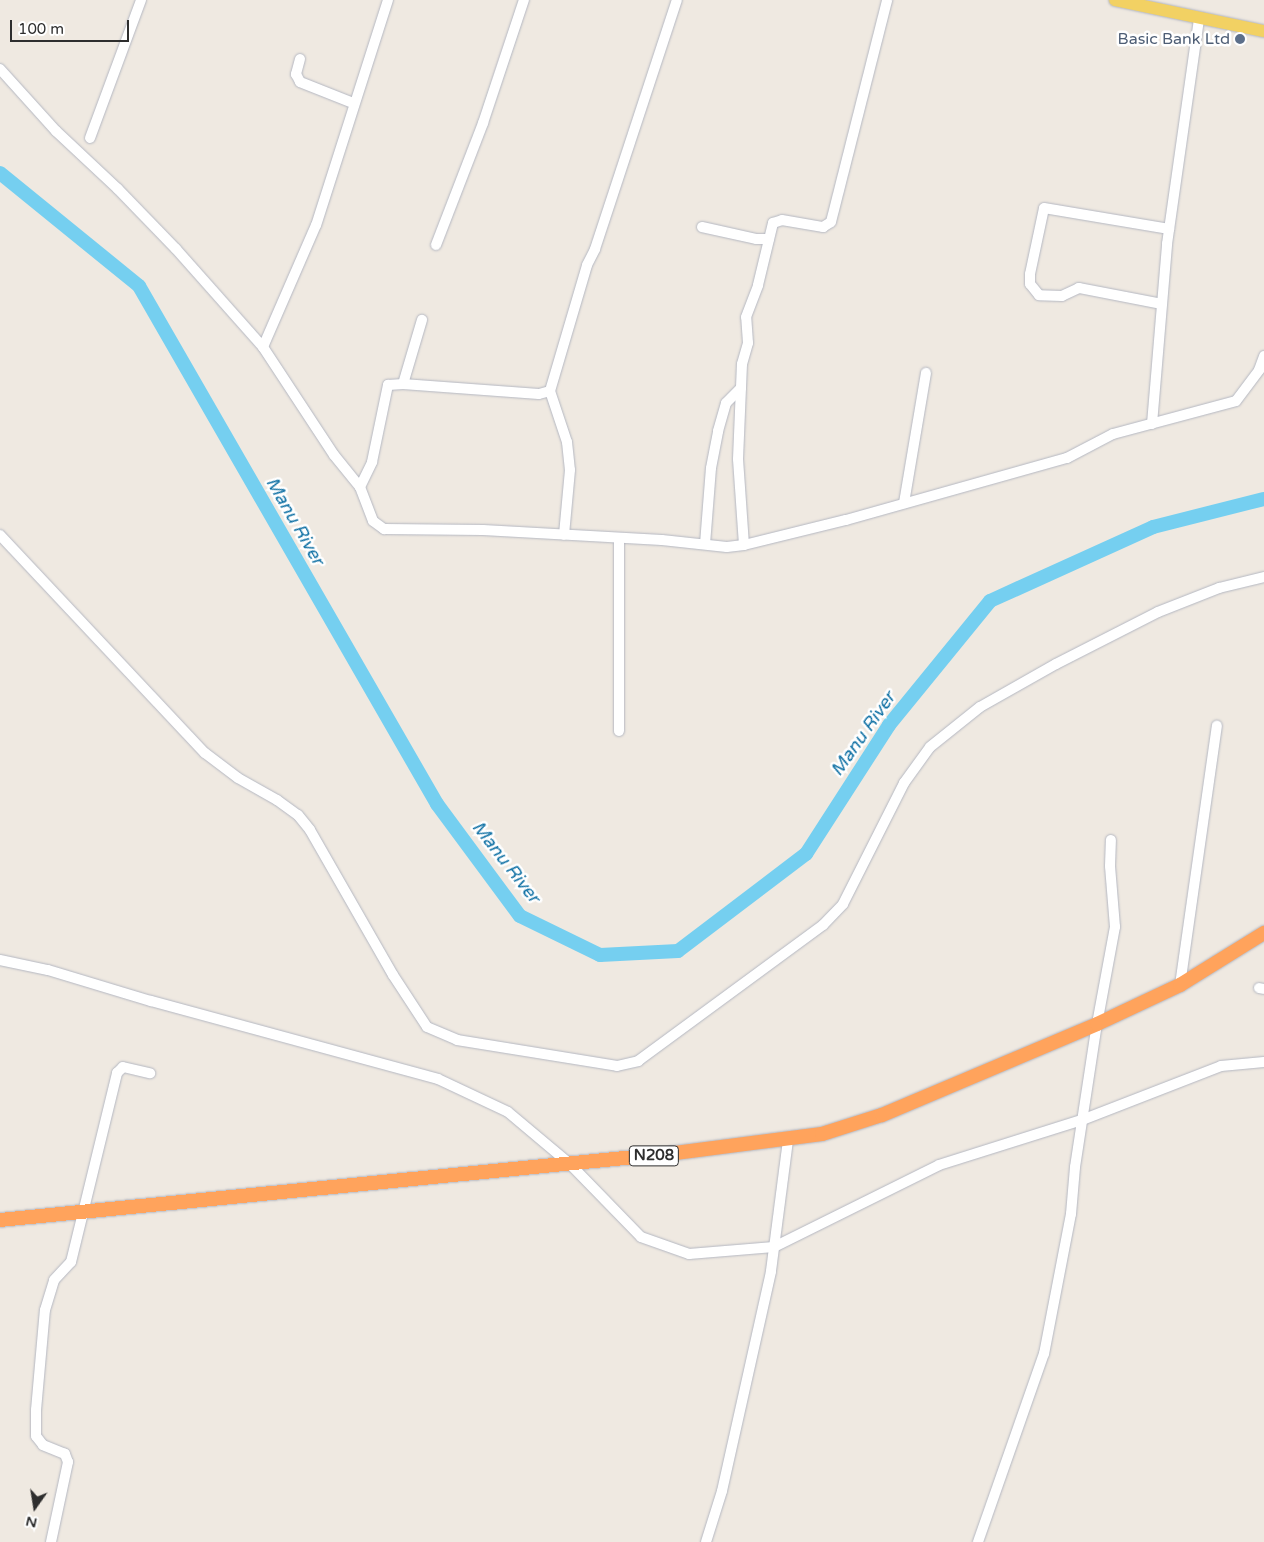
<!DOCTYPE html>
<html>
<head>
<meta charset="utf-8">
<style>
	body { margin:0 }
	#map { position:relative; width:1264px; height:1542px; overflow:hidden; background:#efe9e1; font-family:"Varela Round",sans-serif }
	div>[style] { position:absolute }
	.river>* { height:14px; margin:-7px; padding:0 7px; transform-origin:7px; border-radius:7px; background:#75cff0 }
	.roads { filter:drop-shadow(0 0 1px #b4b7c1) drop-shadow(0 0 1px #b4b7c1) }
	.minor>* { height:10px; margin:-5px; padding:0 5px; transform-origin:5px; border-radius:5px; background:#fff }
	.major>* { height:12px; margin:-6px; padding:0 6px; transform-origin:6px; border-radius:6px; background:#f2d163 }
	.highway>* { height:14px; margin:-7px; padding:0 7px; transform-origin:7px; border-radius:7px; background:#ffa35c }
	.dots>* { width:14px; height:14px; translate:-50% -50%; box-sizing:border-box; border:2px solid #fff; border-radius:50% }
	span { translate:-50% -50%; white-space:nowrap; text-align:center; line-height:1.15; -webkit-text-stroke:5px #fff; paint-order:stroke }
	.shield-label span { padding:1px 4px; background:#fff; border:1px solid; border-radius:4px; -webkit-text-stroke-width:0 }
	.shield-label { font-size:15px; color:#2e2e2e; font-weight:700 }
	.service-label { font-size:16px; color:#4e5e75 }
	.right { translate:-100% -50%; text-align:right }
	.water-label { font-size:18px; color:#0d6fa3; font-style:italic }
	.north { position:absolute; left:10px; top:1482px; width:50px; height:50px; -webkit-text-stroke:4px #fff; paint-order:stroke; rotate:193deg; font-size:14px; font-weight:700; line-height:20px; text-align:center; color:#2e2e2e }
	.north::after { content:''; display:block; margin:auto; width:18px; height:22px; background:#2e2e2e; clip-path:polygon(50% 0,100% 100%,50% 72%,0 100%) }
	.scale { position:absolute; left:10px; top:20px; width:119px; height:22px; box-sizing:border-box; border:2px solid #2e2e2e; border-top:0; padding-left:6px; font-size:15px; line-height:18px; white-space:nowrap; color:#2e2e2e; -webkit-text-stroke:4px #fff; paint-order:stroke }
</style>
</head>
<body>
<div id="map">
	<div class="river">
		<div style="left:0;top:173px;width:179px;rotate:39.1deg"></div>
		<div style="left:139px;top:286px;width:598px;rotate:60.09deg"></div>
		<div style="left:437px;top:804px;width:139px;rotate:53.5deg"></div>
		<div style="left:520px;top:916px;width:89px;rotate:26deg"></div>
		<div style="left:600px;top:955px;width:78px;rotate:-2.9deg"></div>
		<div style="left:678px;top:951px;width:161px;rotate:-37.2deg"></div>
		<div style="left:806px;top:854px;width:153px;rotate:-57.2deg"></div>
		<div style="left:889px;top:725px;width:160px;rotate:-50.8deg"></div>
		<div style="left:990px;top:601px;width:179px;rotate:-24.4deg"></div>
		<div style="left:1153px;top:527px;width:114px;rotate:-14.2deg"></div>
	</div>
	<div class="roads">
		<div class="minor">
			<div style="left:388px;top:0;width:236px;rotate:107.7deg"></div>
			<div style="left:316px;top:225px;width:133px;rotate:113.5deg"></div>
			<div style="left:263px;top:347px;width:129px;rotate:56.7deg"></div>
			<div style="left:334px;top:455px;width:41px;rotate:50.9deg"></div>
			<div style="left:360px;top:487px;width:36px;rotate:69deg"></div>
			<div style="left:373px;top:521px;width:14px;rotate:36deg"></div>
			<div style="left:384px;top:529px;width:99px;rotate:0.6deg"></div>
			<div style="left:483px;top:530px;width:179px;rotate:3.2deg"></div>
			<div style="left:662px;top:540px;width:65px;rotate:6.1deg"></div>
			<div style="left:727px;top:547px;width:17px;rotate:-7deg"></div>
			<div style="left:744px;top:545px;width:105px;rotate:-13.8deg"></div>
			<div style="left:846px;top:520px;width:230px;rotate:-15.7deg"></div>
			<div style="left:1067px;top:458px;width:52px;rotate:-27.6deg"></div>
			<div style="left:1113px;top:434px;width:127px;rotate:-15deg"></div>
			<div style="left:1236px;top:401px;width:39px;rotate:-53deg"></div>
			<div style="left:1259px;top:370px;width:15px;rotate:-70deg"></div>
			<div style="left:300px;top:59px;width:16px;rotate:105deg"></div>
			<div style="left:296px;top:74px;width:9px;rotate:63deg"></div>
			<div style="left:300px;top:82px;width:57px;rotate:21.6deg"></div>
			<div style="left:0;top:69px;width:84px;rotate:47.9deg"></div>
			<div style="left:56px;top:131px;width:85px;rotate:43.1deg"></div>
			<div style="left:118px;top:189px;width:83px;rotate:46deg"></div>
			<div style="left:176px;top:249px;width:131px;rotate:48.4deg"></div>
			<div style="left:90px;top:138px;width:147px;rotate:-69.7deg"></div>
			<div style="left:702px;top:227px;width:55px;rotate:12.5deg"></div>
			<div style="left:756px;top:239px;width:13px"></div>
			<div style="left:436px;top:245px;width:131px;rotate:-68.9deg"></div>
			<div style="left:483px;top:123px;width:130px;rotate:-71.6deg"></div>
			<div style="left:1162px;top:304px;width:85px;rotate:-169.1deg"></div>
			<div style="left:1079px;top:288px;width:19px;rotate:155deg"></div>
			<div style="left:1062px;top:296px;width:23px;rotate:-178deg"></div>
			<div style="left:1039px;top:295px;width:14px;rotate:-129deg"></div>
			<div style="left:1030px;top:284px;width:10px;rotate:-90deg"></div>
			<div style="left:1030px;top:274px;width:67px;rotate:-78deg"></div>
			<div style="left:1044px;top:208px;width:127px;rotate:9.5deg"></div>
			<div style="left:403px;top:384px;width:67px;rotate:-73.5deg"></div>
			<div style="left:550px;top:391px;width:54px;rotate:71.6deg"></div>
			<div style="left:567px;top:442px;width:28px;rotate:84deg"></div>
			<div style="left:570px;top:470px;width:65px;rotate:95.3deg"></div>
			<div style="left:1152px;top:424px;width:181px;rotate:-85.2deg"></div>
			<div style="left:1167px;top:244px;width:228px;rotate:-81.9deg"></div>
			<div style="left:360px;top:487px;width:28px;rotate:-64deg"></div>
			<div style="left:372px;top:462px;width:79px;rotate:-78.3deg"></div>
			<div style="left:388px;top:385px;width:15px;rotate:-4deg"></div>
			<div style="left:403px;top:384px;width:136px;rotate:4.2deg"></div>
			<div style="left:539px;top:394px;width:11px;rotate:-15deg"></div>
			<div style="left:550px;top:391px;width:131px;rotate:-73.6deg"></div>
			<div style="left:587px;top:265px;width:18px;rotate:-63deg"></div>
			<div style="left:595px;top:249px;width:262px;rotate:-71.8deg"></div>
			<div style="left:904px;top:503px;width:132px;rotate:-80.4deg"></div>
			<div style="left:0;top:535px;width:299px;rotate:46.8deg"></div>
			<div style="left:205px;top:753px;width:41px;rotate:37.1deg"></div>
			<div style="left:238px;top:778px;width:45px;rotate:29.4deg"></div>
			<div style="left:277px;top:800px;width:26px;rotate:36deg"></div>
			<div style="left:298px;top:815px;width:19px;rotate:51deg"></div>
			<div style="left:310px;top:830px;width:167px;rotate:60.2deg"></div>
			<div style="left:393px;top:975px;width:62px;rotate:56.8deg"></div>
			<div style="left:427px;top:1027px;width:33px;rotate:23deg"></div>
			<div style="left:457px;top:1040px;width:162px;rotate:9.2deg"></div>
			<div style="left:617px;top:1066px;width:22px;rotate:-13deg"></div>
			<div style="left:638px;top:1061px;width:230px;rotate:-36.3deg"></div>
			<div style="left:823px;top:925px;width:29px;rotate:-46deg"></div>
			<div style="left:843px;top:904px;width:136px;rotate:-63.2deg"></div>
			<div style="left:904px;top:783px;width:44px;rotate:-54.2deg"></div>
			<div style="left:930px;top:747px;width:64px;rotate:-38.7deg"></div>
			<div style="left:980px;top:707px;width:87px;rotate:-29.5deg"></div>
			<div style="left:1056px;top:664px;width:114px;rotate:-27deg"></div>
			<div style="left:1158px;top:612px;width:66px;rotate:-21.5deg"></div>
			<div style="left:1219px;top:588px;width:46px;rotate:-13.7deg"></div>
			<div style="left:705px;top:544px;width:76px;rotate:-85.5deg"></div>
			<div style="left:711px;top:468px;width:38px;rotate:-79deg"></div>
			<div style="left:718px;top:431px;width:29px;rotate:-74deg"></div>
			<div style="left:726px;top:403px;width:21px;rotate:-45deg"></div>
			<div style="left:744px;top:545px;width:86px;rotate:-94deg"></div>
			<div style="left:738px;top:459px;width:95px;rotate:-87.6deg"></div>
			<div style="left:742px;top:364px;width:22px;rotate:-74deg"></div>
			<div style="left:748px;top:343px;width:26px;rotate:-94deg"></div>
			<div style="left:746px;top:317px;width:34px;rotate:-69deg"></div>
			<div style="left:758px;top:285px;width:64px;rotate:-76.4deg"></div>
			<div style="left:773px;top:223px;width:9px;rotate:-18deg"></div>
			<div style="left:782px;top:220px;width:42px;rotate:9.7deg"></div>
			<div style="left:823px;top:227px;width:9px;rotate:-32deg"></div>
			<div style="left:831px;top:222px;width:229px;rotate:-75.8deg"></div>
			<div style="left:619px;top:731px;width:193px;rotate:-90deg"></div>
			<div style="left:0;top:960px;width:49px;rotate:11.8deg"></div>
			<div style="left:48px;top:970px;width:108px;rotate:16.8deg"></div>
			<div style="left:151px;top:1001px;width:297px;rotate:15.2deg"></div>
			<div style="left:438px;top:1079px;width:77px;rotate:25.2deg"></div>
			<div style="left:508px;top:1112px;width:81px;rotate:40deg"></div>
			<div style="left:570px;top:1164px;width:102px;rotate:45.8deg"></div>
			<div style="left:641px;top:1237px;width:51px;rotate:19.5deg"></div>
			<div style="left:689px;top:1254px;width:85px;rotate:-4.7deg"></div>
			<div style="left:774px;top:1247px;width:184px;rotate:-26.4deg"></div>
			<div style="left:939px;top:1165px;width:150px;rotate:-17.5deg"></div>
			<div style="left:1082px;top:1120px;width:149px;rotate:-21.2deg"></div>
			<div style="left:1221px;top:1066px;width:43px;rotate:-5.3deg"></div>
			<div style="left:1180px;top:985px;width:262px;rotate:-81.9deg"></div>
			<div style="left:1259px;top:988px;width:5px;rotate:11deg"></div>
			<div style="left:51px;top:1542px;width:82px;rotate:-78deg"></div>
			<div style="left:68px;top:1462px;width:9px;rotate:-111deg"></div>
			<div style="left:65px;top:1454px;width:24px;rotate:-158deg"></div>
			<div style="left:43px;top:1445px;width:11px;rotate:-128deg"></div>
			<div style="left:36px;top:1436px;width:26px;rotate:-90deg"></div>
			<div style="left:36px;top:1410px;width:100px;rotate:-84.9deg"></div>
			<div style="left:45px;top:1310px;width:31px;rotate:-73deg"></div>
			<div style="left:54px;top:1280px;width:25px;rotate:-47deg"></div>
			<div style="left:71px;top:1262px;width:195px;rotate:-76.3deg"></div>
			<div style="left:117px;top:1073px;width:8px;rotate:-45deg"></div>
			<div style="left:123px;top:1067px;width:28px;rotate:13deg"></div>
			<div style="left:706px;top:1542px;width:53px;rotate:-72.6deg"></div>
			<div style="left:722px;top:1491px;width:225px;rotate:-77.4deg"></div>
			<div style="left:771px;top:1271px;width:132px;rotate:-82.6deg"></div>
			<div style="left:978px;top:1542px;width:199px;rotate:-70.7deg"></div>
			<div style="left:1044px;top:1354px;width:143px;rotate:-79.1deg"></div>
			<div style="left:1071px;top:1214px;width:47px;rotate:-85.1deg"></div>
			<div style="left:1075px;top:1167px;width:145px;rotate:-81.3deg"></div>
			<div style="left:1097px;top:1024px;width:99px;rotate:-79.5deg"></div>
			<div style="left:1115px;top:927px;width:61px;rotate:-94.7deg"></div>
			<div style="left:1110px;top:866px;width:26px;rotate:-88deg"></div>
		</div>
		<div class="major">
			<div style="left:1115px;top:0;width:152px;rotate:11.8deg"></div>
		</div>
		<div class="highway">
			<div style="left:0;top:1220px;width:678px;rotate:-5.67deg"></div>
			<div style="left:675px;top:1153px;width:148px;rotate:-7.4deg"></div>
			<div style="left:822px;top:1134px;width:63px;rotate:-17.6deg"></div>
			<div style="left:882px;top:1115px;width:233px;rotate:-22.9deg"></div>
			<div style="left:1097px;top:1024px;width:92px;rotate:-25.2deg"></div>
			<div style="left:1180px;top:985px;width:99px;rotate:-31.8deg"></div>
		</div>
	</div>
	<div class="dots">
		<div style="left:1240px;top:39px;background:#5c6f8a"></div>
	</div>
	<div class="shield-label">
		<span style="left:654px;top:1156px">N208</span>
	</div>
	<div class="service-label">
		<span class="right" style="left:1230px;top:39px">Basic Bank Ltd</span>
	</div>
	<div class="water-label">
		<span style="left:295px;top:521px;rotate:60deg">Manu River</span>
		<span style="left:863px;top:734px;rotate:-55deg">Manu River</span>
		<span style="left:506px;top:862px;rotate:52deg">Manu River</span>
	</div>
	<div class="north">N</div>
	<div class="scale">100 m</div>
</div>
</body>
</html>
